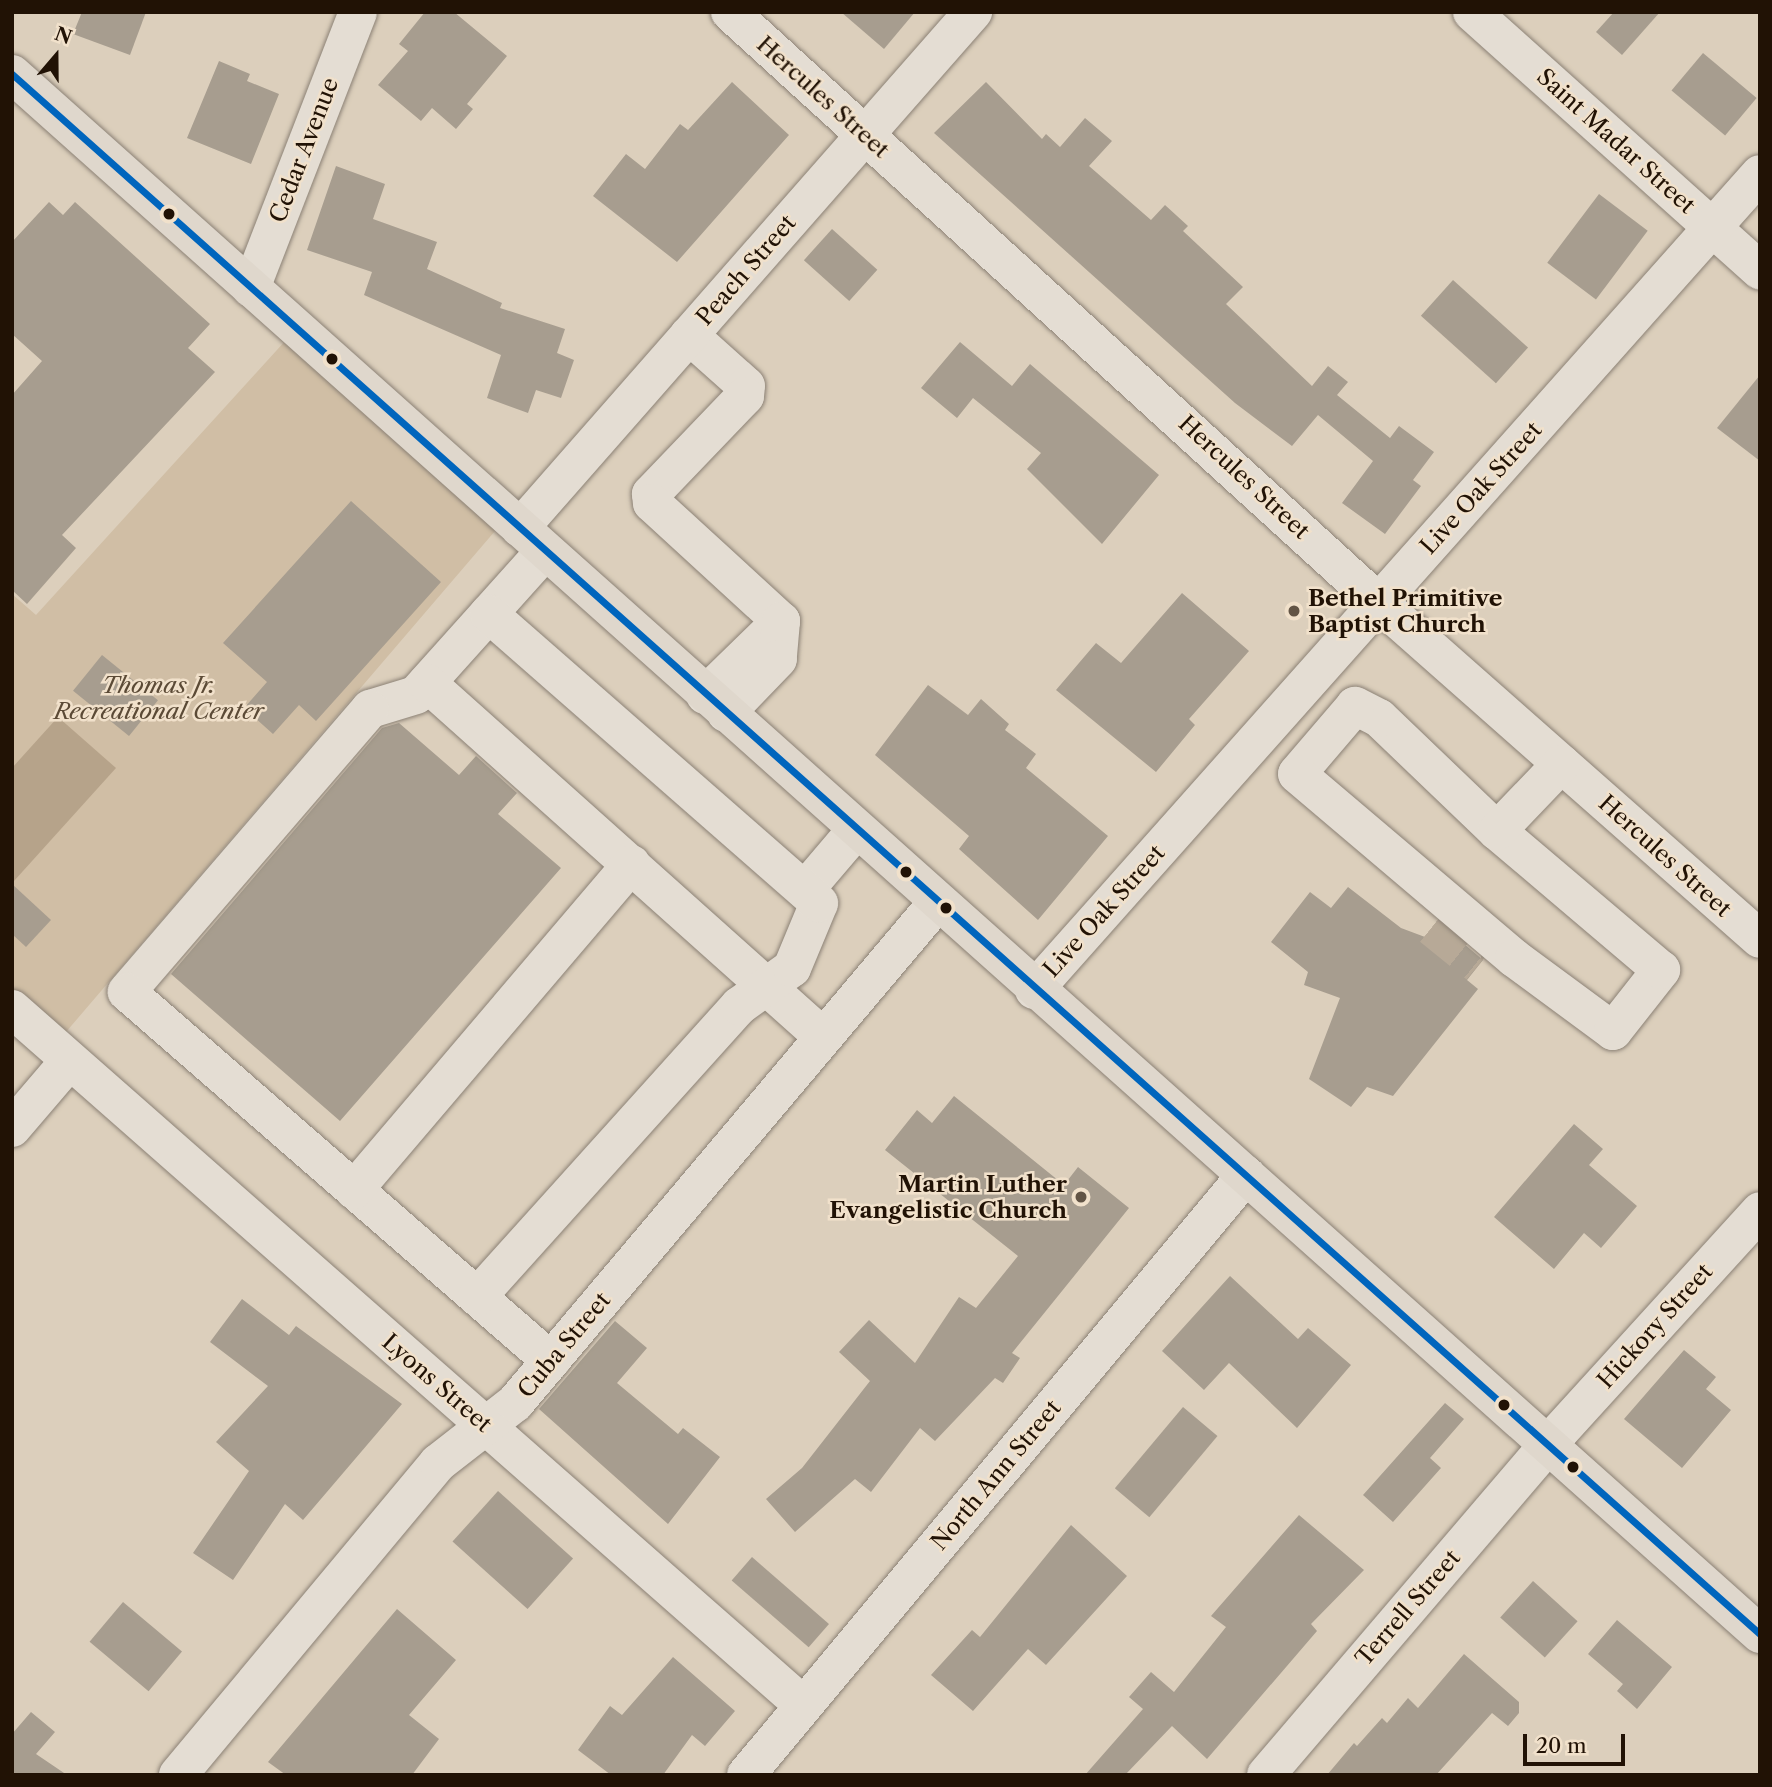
<!DOCTYPE html>
<html>
<head>
<meta charset="utf-8">
<style>
	body { margin:0 }
	#map { position:relative; width:1772px; height:1787px; overflow:hidden; background:#dccfbc; font-family:"Libre Caslon Text",serif }
	div>[style] { position:absolute }
	.green>* { inset:0; background:#d0bea5 }
	.water>* { inset:0; background:#b6a38a }
	.building>* { inset:0; background:#a79d8f; transform-origin:0 0 }
	.minor-tunnel>* { height:38px; margin-top:-19px; transform-origin:0; background:repeating-linear-gradient(90deg,#b7a997 0 38px,transparent 0 57px) }
	.roads { filter:drop-shadow(0 0 2px #8b8175) drop-shadow(0 0 2px #8b8175) }
	.minor>* { height:38px; margin:-19px; padding:0 19px; transform-origin:19px; border-radius:19px; background:#e4ddd3 }
	.major>* { height:38px; margin:-19px; padding:0 19px; transform-origin:19px; border-radius:19px; background:#dfd7cc }
	.bus-1>* { height:7px; margin:-3.5px; padding:0 3.5px; transform-origin:3.5px; border-radius:3.5px; background:#0065bd }
	.dots>* { width:19px; height:19px; translate:-50% -50%; box-sizing:border-box; border:4px solid #f1e1cb; border-radius:50% }
	span { translate:-50% -50%; white-space:nowrap; text-align:center; line-height:1.15; -webkit-text-stroke:5px #f1e1cb; paint-order:stroke }
	.street-label { font-size:23px; color:#211205 }
	.poi-label { font-size:23px; color:#211205; font-weight:700 }
	.left { translate:0 -50%; text-align:left }
	.right { translate:-100% -50%; text-align:right }
	.park-label { font-size:23px; color:#5b4a36; font-style:italic }
	.frame { position:absolute; inset:0; border:14px solid #211205; pointer-events:none }
	.north { position:absolute; left:21px; top:21px; width:70px; height:70px; -webkit-text-stroke:5px #f1e1cb; paint-order:stroke; rotate:20deg; font-size:19px; font-weight:700; line-height:28px; text-align:center; color:#211205 }
	.north::after { content:''; display:block; margin:auto; width:24px; height:32px; background:#211205; clip-path:polygon(50% 0,100% 100%,50% 72%,0 100%) }
	.scale { position:absolute; left:1523px; top:1734px; width:102px; height:32px; box-sizing:border-box; border:4px solid #211205; border-top:0; padding-left:9px; font-size:21px; line-height:24px; white-space:nowrap; color:#211205; -webkit-text-stroke:5px #f1e1cb; paint-order:stroke }
</style>
</head>
<body>
<div id="map">
	<div class="green">
		<div style="clip-path:polygon(296px 329px,507px 517px,54px 1046px,12px 1009px,12px 594px,36px 615px)"></div>
	</div>
	<div class="water">
		<div style="clip-path:polygon(58px 717px,116px 768px,14px 881px,12px 768px)"></div>
	</div>
	<div class="building">
		<div style="clip-path:polygon(82px 12px,146px 12px,130px 55px,73px 34px)"></div>
		<div style="clip-path:polygon(425px 12px,454px 12px,507px 56px,467px 104px,473px 109px,456px 129px,432px 108px,421px 121px,378px 85px,408px 51px,399px 44px)"></div>
		<div style="clip-path:polygon(841px 12px,915px 12px,884px 49px)"></div>
		<div style="clip-path:polygon(1614px 12px,1660px 12px,1622px 55px,1596px 32px)"></div>
		<div style="left:1703px;top:53px;width:70px;height:49px;rotate:40deg"></div>
		<div style="clip-path:polygon(219px 61px,250px 74px,247px 81px,279px 94px,251px 164px,187px 138px)"></div>
		<div style="clip-path:polygon(732px 82px,789px 135px,677px 262px,593px 196px,626px 154px,645px 169px,680px 124px,688px 130px)"></div>
		<div style="clip-path:polygon(986px 82px,1042px 139px,1046px 134px,1060px 147px,1085px 118px,1112px 141px,1089px 166px,1151px 220px,1165px 205px,1188px 226px,1183px 231px,1243px 287px,1226px 304px,1312px 386px,1328px 366px,1348px 382px,1337px 395px,1390px 438px,1399px 426px,1434px 452px,1413px 480px,1421px 486px,1385px 534px,1342px 503px,1373px 461px,1318px 415px,1292px 446px,1235px 403px,934px 133px)"></div>
		<div style="clip-path:polygon(336px 166px,385px 184px,373px 219px,437px 242px,427px 269px,502px 303px,500px 308px,565px 329px,557px 353px,574px 360px,561px 398px,536px 390px,528px 413px,487px 398px,501px 355px,364px 295px,372px 272px,307px 250px)"></div>
		<div style="left:1599px;top:194px;width:61px;height:86px;rotate:37deg"></div>
		<div style="clip-path:polygon(49px 202px,63px 215px,75px 202px,210px 324px,188px 348px,215px 372px,62px 535px,76px 548px,27px 604px,12px 590px,12px 395px,42px 361px,12px 334px,12px 242px)"></div>
		<div style="left:832px;top:229px;width:61px;height:42px;rotate:42deg"></div>
		<div style="left:1453px;top:280px;width:101px;height:48px;rotate:42deg"></div>
		<div style="clip-path:polygon(960px 342px,1012px 386px,1030px 364px,1159px 475px,1102px 544px,1027px 469px,1041px 453px,973px 398px,957px 418px,921px 388px)"></div>
		<div style="clip-path:polygon(1760px 375px,1760px 461px,1717px 428px)"></div>
		<div style="clip-path:polygon(351px 501px,441px 582px,316px 721px,299px 705px,273px 734px,244px 708px,267px 682px,223px 643px)"></div>
		<div style="clip-path:polygon(1182px 593px,1249px 651px,1189px 719px,1195px 725px,1156px 772px,1056px 690px,1096px 643px,1121px 663px)"></div>
		<div style="left:102px;top:655px;width:72px;height:46px;rotate:39deg"></div>
		<div style="clip-path:polygon(928px 685px,968px 715px,981px 699px,1009px 724px,1005px 730px,1036px 754px,1026px 768px,1108px 836px,1038px 920px,959px 849px,969px 836px,875px 755px)"></div>
		<div style="clip-path:polygon(399px 723px,459px 775px,476px 756px,517px 793px,498px 814px,561px 868px,340px 1121px,171px 974px,382px 728px)"></div>
		<div style="clip-path:polygon(12px 884px,51px 920px,26px 947px,12px 934px)"></div>
		<div style="clip-path:polygon(1348px 887px,1401px 928px,1425px 937px,1437px 921px,1483px 960px,1467px 980px,1478px 989px,1393px 1096px,1367px 1087px,1351px 1107px,1309px 1079px,1340px 998px,1304px 985px,1308px 972px,1271px 942px,1310px 892px,1331px 908px)"></div>
		<div style="clip-path:polygon(954px 1096px,1064px 1185px,1078px 1167px,1129px 1208px,1012px 1353px,1020px 1358px,1003px 1383px,995px 1378px,935px 1441px,920px 1428px,871px 1492px,855px 1479px,795px 1532px,766px 1499px,802px 1468px,870px 1381px,839px 1352px,869px 1320px,915px 1363px,959px 1297px,976px 1308px,1018px 1256px,885px 1150px,917px 1110px,932px 1123px)"></div>
		<div style="clip-path:polygon(1574px 1124px,1603px 1149px,1589px 1165px,1637px 1206px,1601px 1248px,1584px 1233px,1554px 1269px,1494px 1217px)"></div>
		<div style="clip-path:polygon(1230px 1276px,1298px 1339px,1308px 1328px,1351px 1365px,1297px 1428px,1229px 1363px,1204px 1390px,1162px 1351px)"></div>
		<div style="clip-path:polygon(242px 1299px,289px 1335px,296px 1326px,402px 1404px,303px 1520px,285px 1504px,233px 1580px,193px 1553px,249px 1471px,216px 1442px,268px 1386px,210px 1342px)"></div>
		<div style="clip-path:polygon(615px 1321px,647px 1348px,617px 1383px,678px 1434px,683px 1428px,720px 1457px,668px 1524px,539px 1409px)"></div>
		<div style="clip-path:polygon(1684px 1350px,1716px 1377px,1706px 1389px,1731px 1410px,1682px 1468px,1624px 1419px)"></div>
		<div style="clip-path:polygon(1445px 1403px,1464px 1419px,1430px 1458px,1441px 1468px,1393px 1522px,1363px 1495px)"></div>
		<div style="left:1183px;top:1407px;width:45px;height:106px;rotate:40deg"></div>
		<div style="left:498px;top:1491px;width:101px;height:68px;rotate:42deg"></div>
		<div style="clip-path:polygon(1299px 1515px,1364px 1570px,1311px 1624px,1317px 1631px,1207px 1759px,1172px 1726px,1125px 1775px,1085px 1775px,1143px 1709px,1129px 1697px,1151px 1672px,1174px 1692px,1226px 1627px,1211px 1616px)"></div>
		<div style="clip-path:polygon(1071px 1525px,1127px 1576px,1046px 1665px,1028px 1649px,973px 1711px,931px 1675px,972px 1630px,980px 1637px)"></div>
		<div style="left:752px;top:1557px;width:102px;height:31px;rotate:41deg"></div>
		<div style="left:1533px;top:1581px;width:60px;height:49px;rotate:42deg"></div>
		<div style="left:123px;top:1602px;width:77px;height:52px;rotate:40deg"></div>
		<div style="clip-path:polygon(397px 1609px,456px 1660px,409px 1715px,439px 1739px,412px 1775px,286px 1775px,268px 1762px)"></div>
		<div style="clip-path:polygon(1617px 1620px,1672px 1667px,1637px 1709px,1617px 1691px,1623px 1684px,1588px 1654px)"></div>
		<div style="clip-path:polygon(1464px 1654px,1519px 1702px,1519px 1713px,1508px 1726px,1492px 1713px,1436px 1775px,1327px 1775px,1354px 1743px,1357px 1746px,1382px 1718px,1387px 1723px,1408px 1698px,1418px 1708px)"></div>
		<div style="clip-path:polygon(673px 1657px,735px 1711px,705px 1746px,692px 1735px,663px 1775px,611px 1775px,578px 1750px,610px 1706px,622px 1715px)"></div>
		<div style="clip-path:polygon(31px 1712px,55px 1732px,36px 1754px,67px 1775px,12px 1775px,12px 1734px)"></div>
	</div>
	<div class="minor-tunnel">
		<div style="left:1432px;top:927px;width:60px;rotate:39deg"></div>
	</div>
	<div class="roads">
		<div class="minor">
			<div style="left:730px;top:12px;width:876px;rotate:42.32deg"></div>
			<div style="left:1378px;top:602px;width:509px;rotate:41.42deg"></div>
			<div style="left:1472px;top:12px;width:387px;rotate:41.9deg"></div>
			<div style="left:251px;top:288px;width:296px;rotate:-68.8deg"></div>
			<div style="left:689px;top:335px;width:76px;rotate:41.8deg"></div>
			<div style="left:746px;top:386px;width:10px;rotate:96deg"></div>
			<div style="left:745px;top:396px;width:136px;rotate:133.8deg"></div>
			<div style="left:651px;top:494px;width:9px;rotate:84deg"></div>
			<div style="left:652px;top:503px;width:175px;rotate:42.5deg"></div>
			<div style="left:520px;top:528px;width:687px;rotate:-48.72deg"></div>
			<div style="left:545px;top:551px;width:193px;rotate:131.9deg"></div>
			<div style="left:416px;top:695px;width:48px;rotate:163.1deg"></div>
			<div style="left:370px;top:709px;width:373px;rotate:130.7deg"></div>
			<div style="left:127px;top:992px;width:562px;rotate:41.03deg"></div>
			<div style="left:427px;top:683px;width:531px;rotate:41.79deg"></div>
			<div style="left:705px;top:695px;width:106px;rotate:-44.2deg"></div>
			<div style="left:781px;top:621px;width:38px;rotate:95deg"></div>
			<div style="left:778px;top:659px;width:75px;rotate:133.9deg"></div>
			<div style="left:1497px;top:831px;width:163px;rotate:-136.2deg"></div>
			<div style="left:1379px;top:718px;width:27px;rotate:-153deg"></div>
			<div style="left:1355px;top:706px;width:89px;rotate:130.5deg"></div>
			<div style="left:1297px;top:774px;width:285px;rotate:40.3deg"></div>
			<div style="left:1514px;top:958px;width:123px;rotate:36.4deg"></div>
			<div style="left:1613px;top:1031px;width:78px;rotate:-51.8deg"></div>
			<div style="left:1661px;top:970px;width:215px;rotate:-139.7deg"></div>
			<div style="left:1497px;top:831px;width:93px;rotate:-46.3deg"></div>
			<div style="left:805px;top:890px;width:79px;rotate:-49.6deg"></div>
			<div style="left:1034px;top:990px;width:1092px;rotate:-48.34deg"></div>
			<div style="left:12px;top:1009px;width:1054px;rotate:41.34deg"></div>
			<div style="left:12px;top:1128px;width:89px;rotate:-49.5deg"></div>
			<div style="left:354px;top:1190px;width:428px;rotate:-49.6deg"></div>
			<div style="left:477px;top:1297px;width:392px;rotate:-48deg"></div>
			<div style="left:739px;top:1006px;width:65px;rotate:-35.6deg"></div>
			<div style="left:792px;top:968px;width:70px;rotate:-67.4deg"></div>
			<div style="left:819px;top:903px;width:439px;rotate:-138.8deg"></div>
			<div style="left:178px;top:1775px;width:406px;rotate:-50.2deg"></div>
			<div style="left:438px;top:1463px;width:98px;rotate:-37.9deg"></div>
			<div style="left:515px;top:1403px;width:654px;rotate:-49.84deg"></div>
			<div style="left:746px;top:1775px;width:781px;rotate:-50.19deg"></div>
			<div style="left:1266px;top:1775px;width:438px;rotate:-49.5deg"></div>
			<div style="left:1550px;top:1442px;width:312px;rotate:-47.7deg"></div>
		</div>
		<div class="major">
			<div style="left:12px;top:74px;width:2343px;rotate:41.75deg"></div>
		</div>
	</div>
	<div class="bus-1">
		<div style="left:12px;top:74px;width:2343px;rotate:41.75deg"></div>
	</div>
	<div class="dots">
		<div style="left:169px;top:214px;background:#211205"></div>
		<div style="left:332px;top:359px;background:#211205"></div>
		<div style="left:1294px;top:611px;background:#625445"></div>
		<div style="left:906px;top:872px;background:#211205"></div>
		<div style="left:946px;top:908px;background:#211205"></div>
		<div style="left:1081px;top:1197px;background:#625445"></div>
		<div style="left:1504px;top:1405px;background:#211205"></div>
		<div style="left:1573px;top:1467px;background:#211205"></div>
	</div>
	<div class="street-label">
		<span style="left:823px;top:97px;rotate:42deg">Hercules Street</span>
		<span style="left:1616px;top:141px;rotate:42deg">Saint Madar Street</span>
		<span style="left:304px;top:150px;rotate:-69deg">Cedar Avenue</span>
		<span style="left:746px;top:270px;rotate:-49deg">Peach Street</span>
		<span style="left:1244px;top:477px;rotate:43deg">Hercules Street</span>
		<span style="left:1481px;top:488px;rotate:-48deg">Live Oak Street</span>
		<span style="left:1665px;top:856px;rotate:42deg">Hercules Street</span>
		<span style="left:1104px;top:911px;rotate:-48deg">Live Oak Street</span>
		<span style="left:1655px;top:1326px;rotate:-48deg">Hickory Street</span>
		<span style="left:564px;top:1345px;rotate:-50deg">Cuba Street</span>
		<span style="left:437px;top:1383px;rotate:41deg">Lyons Street</span>
		<span style="left:996px;top:1475px;rotate:-50deg">North Ann Street</span>
		<span style="left:1408px;top:1608px;rotate:-49deg">Terrell Street</span>
	</div>
	<div class="poi-label">
		<span class="left" style="left:1308px;top:611px">Bethel Primitive<br>Baptist Church</span>
		<span class="right" style="left:1067px;top:1197px">Martin Luther<br>Evangelistic Church</span>
	</div>
	<div class="park-label">
		<span style="left:159px;top:698px">Thomas Jr.<br>Recreational Center</span>
	</div>
	<div class="frame"></div>
	<div class="north">N</div>
	<div class="scale">20 m</div>
</div>
</body>
</html>
